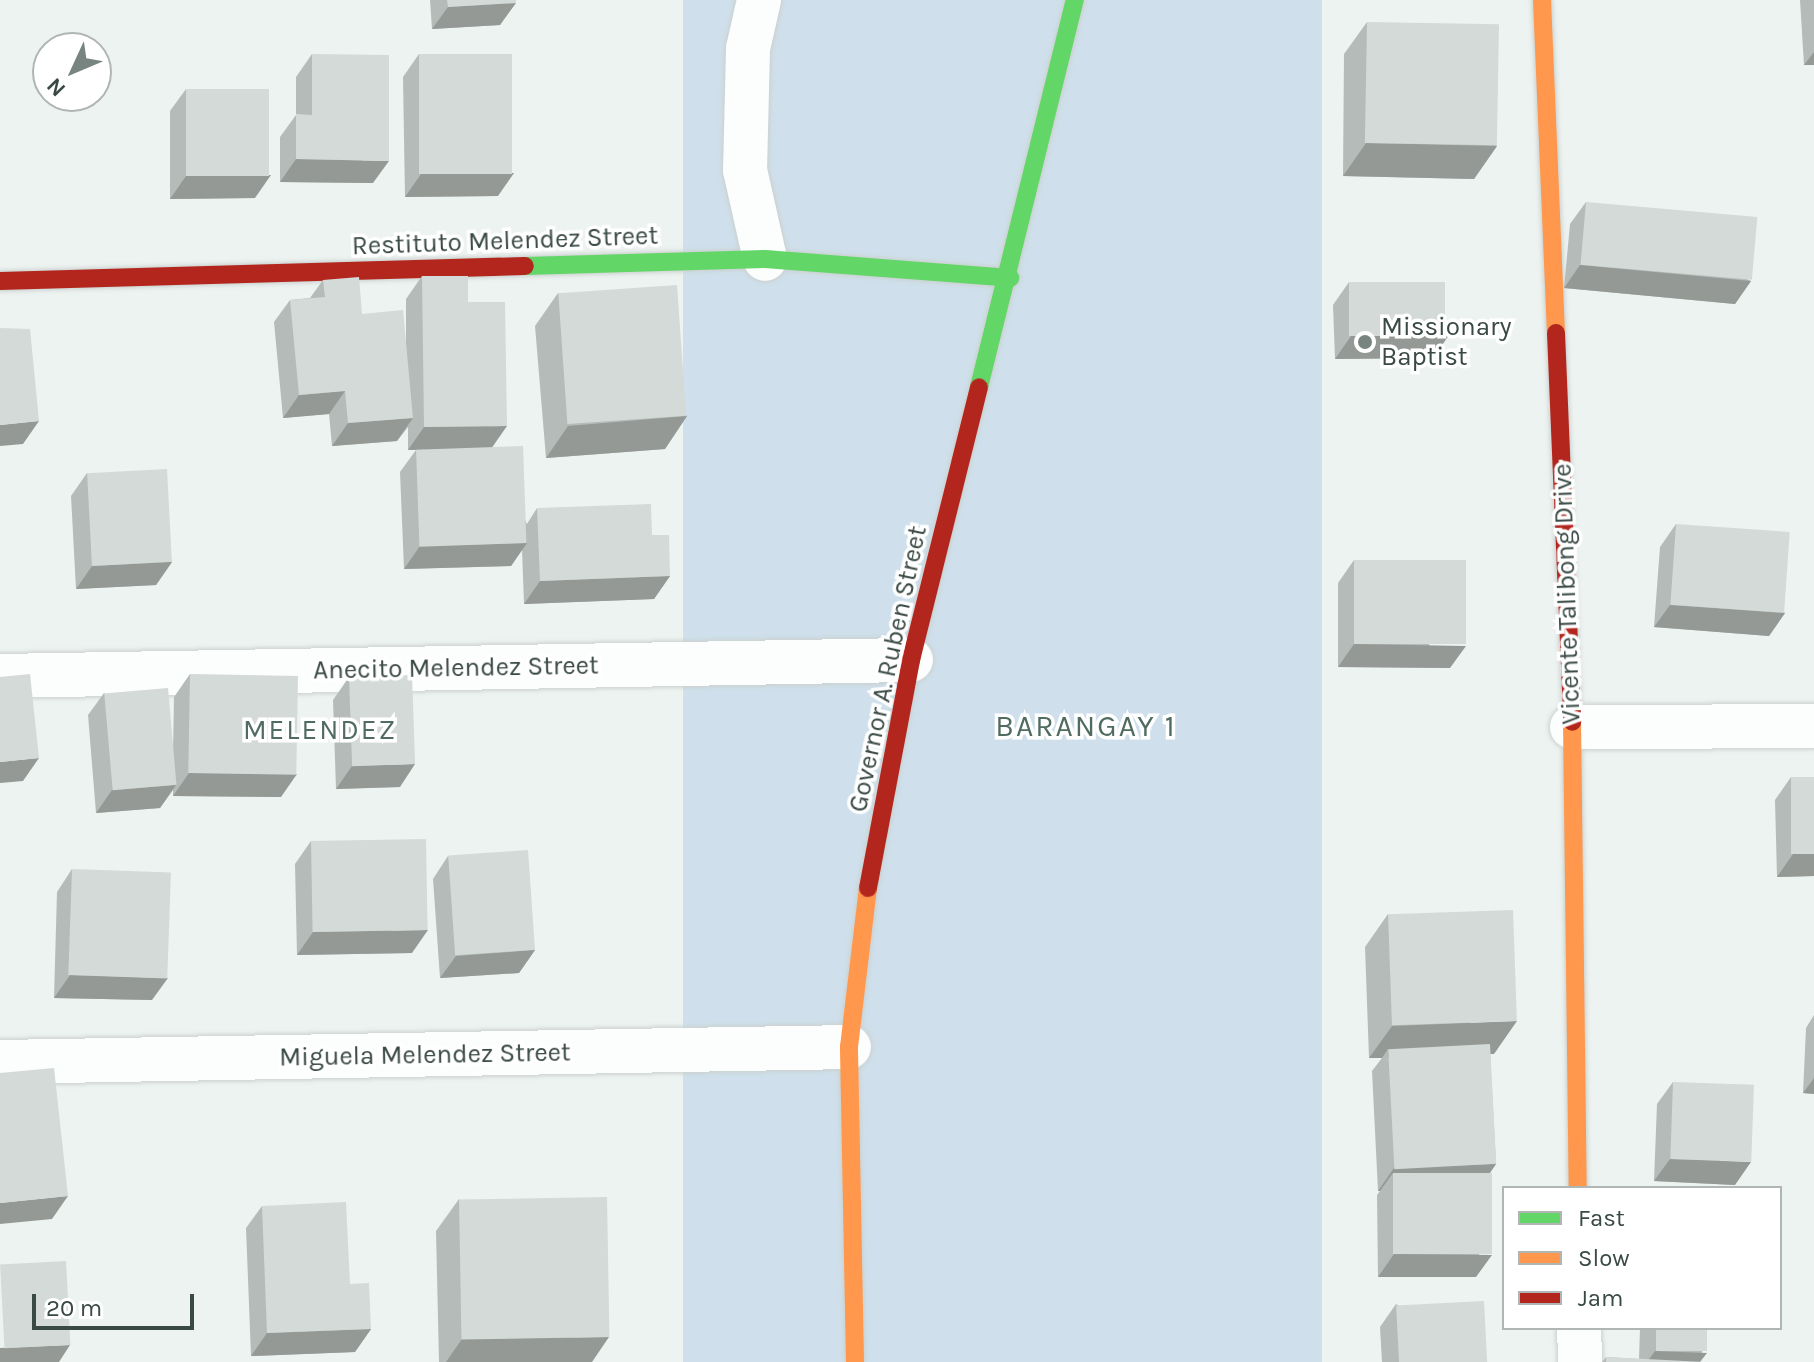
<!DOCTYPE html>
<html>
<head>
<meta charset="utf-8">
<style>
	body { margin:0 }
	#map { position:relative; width:1814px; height:1362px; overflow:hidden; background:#edf3f1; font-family:Karla,sans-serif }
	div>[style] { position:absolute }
	.green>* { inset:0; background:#cfe0ec; transform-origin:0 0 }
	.roads { filter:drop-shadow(0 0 2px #cbd1cf) drop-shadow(0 0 2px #cbd1cf) }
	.street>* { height:44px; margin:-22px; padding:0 22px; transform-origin:22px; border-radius:22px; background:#fcfdfd }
	.fast>* { height:18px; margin:-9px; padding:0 9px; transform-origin:9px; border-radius:9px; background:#63d668 }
	.slow>* { height:18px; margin:-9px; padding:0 9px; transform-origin:9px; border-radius:9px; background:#ff974d }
	.jam>* { height:18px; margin:-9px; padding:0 9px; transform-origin:9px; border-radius:9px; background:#b3261e }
	.wall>* { inset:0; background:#b5bbb9 }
	.shaded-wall>* { inset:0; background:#949996 }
	.building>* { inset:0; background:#d3dad7; transform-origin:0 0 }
	.dots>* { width:22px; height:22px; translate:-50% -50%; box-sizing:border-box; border:4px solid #fff; border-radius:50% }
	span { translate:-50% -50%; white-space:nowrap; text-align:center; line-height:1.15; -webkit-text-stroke:7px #fff; paint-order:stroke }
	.street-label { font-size:26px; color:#394943 }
	.poi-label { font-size:26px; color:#394943 }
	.left { translate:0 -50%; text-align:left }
	.neighbourhood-label { font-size:28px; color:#506c61; letter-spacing:2px }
	.quarter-label { font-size:30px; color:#506c61; letter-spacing:2px }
	.legend { position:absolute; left:1502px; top:1186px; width:280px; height:144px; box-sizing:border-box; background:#fff; border:2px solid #b0b6b4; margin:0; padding:10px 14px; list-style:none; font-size:24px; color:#394943 }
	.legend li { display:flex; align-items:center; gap:16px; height:40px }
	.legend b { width:40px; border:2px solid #b0b6b4 }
	.north { position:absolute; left:32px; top:32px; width:80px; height:80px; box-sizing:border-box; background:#fff; border:2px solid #b0b6b4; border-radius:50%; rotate:226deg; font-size:22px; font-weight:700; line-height:32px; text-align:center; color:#394943 }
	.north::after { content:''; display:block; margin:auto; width:28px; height:36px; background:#788480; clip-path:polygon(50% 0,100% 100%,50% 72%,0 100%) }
	.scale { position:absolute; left:32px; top:1294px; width:162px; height:36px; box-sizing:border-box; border:4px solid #394943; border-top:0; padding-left:10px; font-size:24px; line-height:28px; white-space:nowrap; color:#394943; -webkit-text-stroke:6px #fff; paint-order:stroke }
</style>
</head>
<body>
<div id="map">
	<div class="green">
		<div style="left:683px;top:0;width:639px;height:1362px"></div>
	</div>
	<div class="roads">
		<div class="street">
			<div style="left:759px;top:0;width:50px;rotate:102.7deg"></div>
			<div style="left:748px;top:49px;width:121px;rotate:91.4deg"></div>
			<div style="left:745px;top:170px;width:91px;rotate:77.3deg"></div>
			<div style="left:0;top:676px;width:911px;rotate:-1.01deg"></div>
			<div style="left:1572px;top:727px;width:242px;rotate:-0.2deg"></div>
			<div style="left:0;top:1062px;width:849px;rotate:-1.01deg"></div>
			<div style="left:1579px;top:1328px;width:34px;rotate:88deg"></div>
		</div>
		<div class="fast">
			<div style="left:525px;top:266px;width:240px;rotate:-1.7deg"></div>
			<div style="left:765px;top:259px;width:246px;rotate:4.4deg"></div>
			<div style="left:979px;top:387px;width:399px;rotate:-76.1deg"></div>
		</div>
		<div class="slow">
			<div style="left:1542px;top:0;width:333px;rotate:87.6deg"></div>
			<div style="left:1572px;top:722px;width:466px;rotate:89.3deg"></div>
			<div style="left:855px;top:1362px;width:315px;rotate:-91.1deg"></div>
			<div style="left:849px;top:1047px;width:160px;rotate:-83.2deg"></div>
		</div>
		<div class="jam">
			<div style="left:0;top:281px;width:525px;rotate:-1.64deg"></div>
			<div style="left:1556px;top:333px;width:389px;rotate:87.6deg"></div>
			<div style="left:868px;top:888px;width:232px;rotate:-79.3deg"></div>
			<div style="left:911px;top:660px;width:281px;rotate:-76deg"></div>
		</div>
	</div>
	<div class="wall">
		<div style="clip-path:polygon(430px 0,516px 0,500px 25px,432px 29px)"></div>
		<div style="clip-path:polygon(1800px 0,1814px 0,1814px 65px,1804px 65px)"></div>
		<div style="clip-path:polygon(1367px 22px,1497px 146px,1474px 179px,1343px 176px,1344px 54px)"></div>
		<div style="clip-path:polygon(312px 54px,373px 183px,280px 182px,280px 137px,296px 115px,296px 77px)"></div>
		<div style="clip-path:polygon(419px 54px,498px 196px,405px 197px,403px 77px)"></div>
		<div style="clip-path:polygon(186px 89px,255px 198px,170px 199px,170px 111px)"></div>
		<div style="clip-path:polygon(1586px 202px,1751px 281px,1735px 304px,1564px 288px,1570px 224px)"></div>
		<div style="clip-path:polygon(422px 276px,468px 302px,492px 447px,527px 524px,537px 508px,652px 535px,670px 576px,654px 599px,524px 604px,522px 550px,511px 566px,404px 569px,400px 472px,416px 450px,408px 450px,408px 427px,397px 441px,332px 446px,329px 414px,283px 418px,274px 322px,290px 300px,310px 298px,323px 280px,362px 314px,406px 343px,406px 299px)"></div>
		<div style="clip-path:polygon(1349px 282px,1449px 335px,1433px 358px,1335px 359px,1333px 305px)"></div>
		<div style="clip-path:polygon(558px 293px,687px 416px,665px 449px,546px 458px,535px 326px)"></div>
		<div style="clip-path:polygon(87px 473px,172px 562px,156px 585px,76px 589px,71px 496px)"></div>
		<div style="clip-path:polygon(1676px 524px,1785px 613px,1769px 636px,1654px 627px,1660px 547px)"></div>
		<div style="clip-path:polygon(1354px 560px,1450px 668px,1338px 667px,1338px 583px)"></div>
		<div style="clip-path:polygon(190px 674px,281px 797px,173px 796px,173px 790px,160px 808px,96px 813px,88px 715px,104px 693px,173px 752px,174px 697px)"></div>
		<div style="clip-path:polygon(349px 677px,400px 787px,336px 789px,333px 700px)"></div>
		<div style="clip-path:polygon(1791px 777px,1814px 777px,1814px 876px,1777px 877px,1775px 800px)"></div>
		<div style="clip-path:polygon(311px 841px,412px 953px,297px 955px,295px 864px)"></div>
		<div style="clip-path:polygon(448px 856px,535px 950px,519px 973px,440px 978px,433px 879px)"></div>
		<div style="clip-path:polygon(72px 869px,152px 1000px,54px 998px,57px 892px)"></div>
		<div style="clip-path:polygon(1388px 914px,1494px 1054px,1490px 1054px,1496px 1164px,1490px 1173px,1476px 1277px,1378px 1277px,1377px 1195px,1380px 1191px,1378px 1191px,1372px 1071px,1382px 1058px,1369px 1058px,1365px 947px)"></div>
		<div style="clip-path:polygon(1814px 1015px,1814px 1094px,1803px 1093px,1806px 1028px)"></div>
		<div style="clip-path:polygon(1673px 1082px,1735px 1185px,1654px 1181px,1657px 1104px)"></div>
		<div style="clip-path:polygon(459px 1199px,592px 1362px,439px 1362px,436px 1231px)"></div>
		<div style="clip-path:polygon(262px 1206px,350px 1284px,371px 1329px,355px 1352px,251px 1356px,246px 1228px)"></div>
		<div style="clip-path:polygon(1396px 1304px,1487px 1362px,1382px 1362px,1380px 1327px)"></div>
		<div style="clip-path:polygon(1640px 1328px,1707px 1328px,1700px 1362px,1705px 1362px,1602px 1362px,1606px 1357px,1639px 1359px)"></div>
	</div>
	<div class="shaded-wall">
		<div style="clip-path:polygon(516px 3px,500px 25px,432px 29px,448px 7px)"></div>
		<div style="clip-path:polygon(1814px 52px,1814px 65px,1804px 65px)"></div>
		<div style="clip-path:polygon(1366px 143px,1497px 146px,1474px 179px,1343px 176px)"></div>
		<div style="clip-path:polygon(296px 159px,389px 161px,373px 183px,280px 182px)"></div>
		<div style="clip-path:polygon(514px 173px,498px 196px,405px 197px,421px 174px)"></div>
		<div style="clip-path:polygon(271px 175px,255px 198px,170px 199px,186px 176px)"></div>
		<div style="clip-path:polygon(1580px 265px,1751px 281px,1735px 304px,1564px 288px)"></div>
		<div style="clip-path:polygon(1449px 335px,1433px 358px,1335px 359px,1351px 336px)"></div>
		<div style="clip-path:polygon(345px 391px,329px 414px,283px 418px,299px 395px)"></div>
		<div style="clip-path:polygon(687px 416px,665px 449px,546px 458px,568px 426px)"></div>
		<div style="clip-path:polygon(413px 418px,397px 441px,332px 446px,348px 423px)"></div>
		<div style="clip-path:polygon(39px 421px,23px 444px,0 446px,0 425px)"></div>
		<div style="clip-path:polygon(507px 426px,491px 449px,408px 450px,424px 427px)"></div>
		<div style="clip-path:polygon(527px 543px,511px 566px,404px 569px,420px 546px)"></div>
		<div style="clip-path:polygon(172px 562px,156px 585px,76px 589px,92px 566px)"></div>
		<div style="clip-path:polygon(670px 576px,654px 599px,524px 604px,540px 581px)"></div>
		<div style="clip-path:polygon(1670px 605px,1785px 613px,1769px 636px,1654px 627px)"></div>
		<div style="clip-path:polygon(1354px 644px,1466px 646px,1450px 668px,1338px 667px)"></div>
		<div style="clip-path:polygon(39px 758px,23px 781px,0 783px,0 762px)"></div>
		<div style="clip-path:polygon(415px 764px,400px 787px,336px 789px,352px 766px)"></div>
		<div style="clip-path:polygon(189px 773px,297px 774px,281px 797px,173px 796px)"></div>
		<div style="clip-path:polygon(176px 785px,160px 808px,96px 813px,112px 790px)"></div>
		<div style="clip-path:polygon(1814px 853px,1814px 876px,1777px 877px,1793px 854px)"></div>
		<div style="clip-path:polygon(428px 930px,412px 953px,297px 955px,313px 932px)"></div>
		<div style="clip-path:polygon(535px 950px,519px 973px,440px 978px,456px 956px)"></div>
		<div style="clip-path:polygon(70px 975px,168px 978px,152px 1000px,54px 998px)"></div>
		<div style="clip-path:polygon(1517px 1021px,1494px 1054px,1388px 1057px,1388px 1049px,1382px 1058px,1369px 1058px,1392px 1026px)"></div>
		<div style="clip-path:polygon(1814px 1078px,1814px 1094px,1803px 1093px)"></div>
		<div style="clip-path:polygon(1670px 1159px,1751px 1162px,1735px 1185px,1654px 1181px)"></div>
		<div style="clip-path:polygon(1496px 1164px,1480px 1187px,1393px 1173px,1380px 1191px,1378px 1191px,1394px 1168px)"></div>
		<div style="clip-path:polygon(68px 1196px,52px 1219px,0 1224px,0 1203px)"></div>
		<div style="clip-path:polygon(1394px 1254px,1492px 1255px,1476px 1277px,1378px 1277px)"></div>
		<div style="clip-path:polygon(371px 1329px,355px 1352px,251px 1356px,267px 1333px)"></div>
		<div style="clip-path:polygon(609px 1337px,592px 1362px,446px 1362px,462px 1339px)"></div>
		<div style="clip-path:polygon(70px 1345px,59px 1362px,0 1362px,0 1348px)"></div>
		<div style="clip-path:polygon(1655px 1351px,1707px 1353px,1700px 1362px,1647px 1362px)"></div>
	</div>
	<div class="building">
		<div style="clip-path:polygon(447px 0,516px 0,516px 3px,448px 7px)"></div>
		<div style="left:1367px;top:22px;width:132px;height:121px;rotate:1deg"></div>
		<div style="clip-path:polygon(312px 54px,389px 55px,389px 161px,296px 159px,296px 114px,312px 115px)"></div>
		<div style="left:419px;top:54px;width:93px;height:120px"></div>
		<div style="left:186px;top:89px;width:83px;height:87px"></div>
		<div style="left:1586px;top:202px;width:172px;height:63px;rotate:5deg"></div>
		<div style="clip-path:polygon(422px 276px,468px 276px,468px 302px,505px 302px,507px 426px,424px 427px)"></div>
		<div style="clip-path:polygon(359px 277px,362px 314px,403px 310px,413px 418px,348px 423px,345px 391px,299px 395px,290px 300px,325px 297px,323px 280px)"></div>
		<div style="left:1349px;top:282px;width:96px;height:54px"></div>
		<div style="left:677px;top:285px;width:131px;height:119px;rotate:86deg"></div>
		<div style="clip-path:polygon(0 328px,30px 329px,39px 421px,0 425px)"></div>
		<div style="left:523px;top:446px;width:97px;height:107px;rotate:88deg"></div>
		<div style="left:167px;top:469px;width:93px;height:80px;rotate:87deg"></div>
		<div style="clip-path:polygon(651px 504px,652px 535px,669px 535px,670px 576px,540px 581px,537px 508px)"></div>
		<div style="left:1676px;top:524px;width:114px;height:81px;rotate:4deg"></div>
		<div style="left:1354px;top:560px;width:112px;height:84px"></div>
		<div style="clip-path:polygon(30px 674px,39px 758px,0 762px,0 677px)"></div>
		<div style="left:190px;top:674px;width:108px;height:99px;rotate:1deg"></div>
		<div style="left:412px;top:675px;width:89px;height:63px;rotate:88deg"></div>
		<div style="left:168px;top:688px;width:97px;height:64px;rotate:85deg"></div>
		<div style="left:1791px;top:777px;width:23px;height:77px"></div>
		<div style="left:426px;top:839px;width:91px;height:115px;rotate:89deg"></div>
		<div style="left:528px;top:850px;width:100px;height:80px;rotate:86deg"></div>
		<div style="left:72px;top:869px;width:99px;height:106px;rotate:2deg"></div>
		<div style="left:1513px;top:910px;width:111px;height:125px;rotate:88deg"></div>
		<div style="left:1490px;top:1044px;width:120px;height:102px;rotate:87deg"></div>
		<div style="clip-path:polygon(54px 1068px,68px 1196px,0 1203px,0 1073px)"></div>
		<div style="left:1673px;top:1082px;width:81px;height:77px;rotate:2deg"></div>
		<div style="left:1393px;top:1173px;width:99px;height:81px"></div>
		<div style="left:1644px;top:1186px;width:71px;height:2px"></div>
		<div style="left:607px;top:1197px;width:140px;height:148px;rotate:89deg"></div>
		<div style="clip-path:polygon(346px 1202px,350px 1284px,369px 1283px,371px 1329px,267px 1333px,262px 1206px)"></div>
		<div style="left:66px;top:1261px;width:84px;height:66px;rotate:87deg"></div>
		<div style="left:1484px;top:1301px;width:61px;height:88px;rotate:87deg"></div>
		<div style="left:1656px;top:1328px;width:51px;height:23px"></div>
		<div style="clip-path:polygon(1606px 1357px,1705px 1362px,1606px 1362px)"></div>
	</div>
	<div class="dots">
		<div style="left:1365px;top:342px;background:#788480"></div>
	</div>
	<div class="street-label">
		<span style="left:505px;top:241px;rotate:-2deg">Restituto Melendez Street</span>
		<span style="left:1567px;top:594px;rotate:-92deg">Vicente Talibong Drive</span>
		<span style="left:456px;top:668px;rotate:-1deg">Anecito Melendez Street</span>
		<span style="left:888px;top:669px;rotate:-78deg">Governor A. Ruben Street</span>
		<span style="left:425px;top:1055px;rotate:-1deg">Miguela Melendez Street</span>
	</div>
	<div class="poi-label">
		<span class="left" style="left:1381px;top:342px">Missionary<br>Baptist</span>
	</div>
	<div class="neighbourhood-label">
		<span style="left:320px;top:730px">MELENDEZ</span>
	</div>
	<div class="quarter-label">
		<span style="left:1086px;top:726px">BARANGAY 1</span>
	</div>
	<ul class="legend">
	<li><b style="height:10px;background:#63d668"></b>Fast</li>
	<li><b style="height:10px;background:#ff974d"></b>Slow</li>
	<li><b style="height:10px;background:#b3261e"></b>Jam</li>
	</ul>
	<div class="north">N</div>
	<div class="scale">20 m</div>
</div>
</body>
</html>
